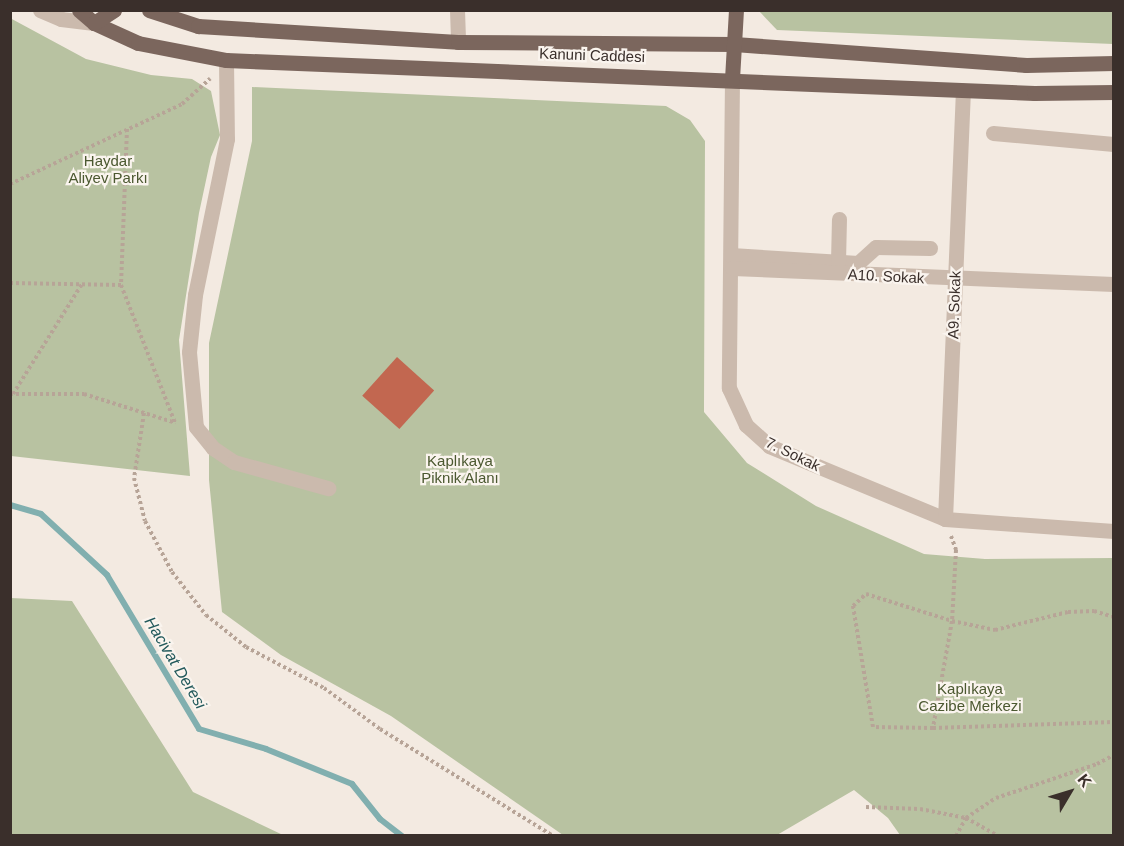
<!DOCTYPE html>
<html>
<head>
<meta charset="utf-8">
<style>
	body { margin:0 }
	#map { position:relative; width:1124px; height:846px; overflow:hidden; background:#f3eae1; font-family:Helvetica,sans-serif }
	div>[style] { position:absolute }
	.green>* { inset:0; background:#b8c2a1 }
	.stream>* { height:6px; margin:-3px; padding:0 3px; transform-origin:3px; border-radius:3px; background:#81afaf }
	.building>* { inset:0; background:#c26750; transform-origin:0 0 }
	.path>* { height:4px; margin-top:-2px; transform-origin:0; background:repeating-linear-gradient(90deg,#b7a497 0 3px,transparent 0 6px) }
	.minor>* { height:15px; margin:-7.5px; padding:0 7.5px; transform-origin:7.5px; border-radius:7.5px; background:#cbbaad }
	.major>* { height:15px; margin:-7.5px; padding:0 7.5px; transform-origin:7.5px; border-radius:7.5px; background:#7b665d }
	span { translate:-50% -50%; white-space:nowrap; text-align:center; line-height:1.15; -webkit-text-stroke:4.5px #faf4ee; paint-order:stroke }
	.street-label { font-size:15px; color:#3a2f2b }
	.park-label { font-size:15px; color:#4b5830 }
	.water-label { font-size:16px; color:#22595b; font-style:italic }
	.frame { position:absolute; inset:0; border:12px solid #3a2f2b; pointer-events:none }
	.north { position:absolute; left:1040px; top:762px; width:60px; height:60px; -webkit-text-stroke:4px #faf4ee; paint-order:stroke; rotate:52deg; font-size:16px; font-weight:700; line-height:24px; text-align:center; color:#3a2f2b }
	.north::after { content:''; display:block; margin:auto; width:21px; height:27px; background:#3a2f2b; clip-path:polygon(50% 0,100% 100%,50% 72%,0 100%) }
</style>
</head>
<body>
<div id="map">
	<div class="green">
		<div style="clip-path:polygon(759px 11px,1113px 11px,1113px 44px,777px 30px)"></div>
		<div style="clip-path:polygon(10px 18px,86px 59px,151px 75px,192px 79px,211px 91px,220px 135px,211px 157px,199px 213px,179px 340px,190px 476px,11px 456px)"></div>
		<div style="clip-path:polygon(252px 87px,666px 106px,690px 120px,705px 141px,704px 412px,747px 463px,816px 506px,924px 554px,985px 559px,1113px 558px,1113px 835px,900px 835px,888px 818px,854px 790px,777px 835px,563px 835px,391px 716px,281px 655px,222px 612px,209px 480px,209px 343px,252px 141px)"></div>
		<div style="clip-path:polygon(11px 598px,72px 601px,193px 792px,283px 835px,11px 835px)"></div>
	</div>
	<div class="stream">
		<div style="left:10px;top:505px;width:32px;rotate:16deg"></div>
		<div style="left:41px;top:514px;width:90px;rotate:42.7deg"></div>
		<div style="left:107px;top:575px;width:179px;rotate:59.1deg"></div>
		<div style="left:199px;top:729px;width:70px;rotate:16.6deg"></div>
		<div style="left:266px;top:749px;width:93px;rotate:22.1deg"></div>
		<div style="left:352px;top:784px;width:45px;rotate:51.3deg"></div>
		<div style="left:380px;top:819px;width:28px;rotate:38deg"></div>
	</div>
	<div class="building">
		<div style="left:397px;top:357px;width:50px;height:52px;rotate:42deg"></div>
	</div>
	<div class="path">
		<div style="left:127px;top:129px;width:156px;rotate:92.2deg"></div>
		<div style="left:121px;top:285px;width:148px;rotate:68.6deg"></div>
		<div style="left:10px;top:184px;width:190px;rotate:-24.9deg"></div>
		<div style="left:182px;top:104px;width:38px;rotate:-42deg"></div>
		<div style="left:10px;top:283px;width:111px;rotate:1deg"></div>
		<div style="left:10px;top:394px;width:74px"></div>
		<div style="left:84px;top:394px;width:96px;rotate:17.5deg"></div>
		<div style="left:13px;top:394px;width:130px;rotate:-57.9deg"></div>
		<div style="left:144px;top:413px;width:66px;rotate:98.7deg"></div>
		<div style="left:134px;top:478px;width:44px;rotate:75.7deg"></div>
		<div style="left:145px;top:521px;width:58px;rotate:62.1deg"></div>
		<div style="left:172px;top:572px;width:55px;rotate:51.7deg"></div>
		<div style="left:206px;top:615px;width:51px;rotate:38.7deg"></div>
		<div style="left:246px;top:647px;width:88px;rotate:27.7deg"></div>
		<div style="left:324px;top:688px;width:69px;rotate:36.2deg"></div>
		<div style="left:380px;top:729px;width:203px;rotate:31.7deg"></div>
		<div style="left:951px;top:536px;width:15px;rotate:70deg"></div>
		<div style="left:956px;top:550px;width:71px;rotate:93.2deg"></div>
		<div style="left:952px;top:621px;width:109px;rotate:100.1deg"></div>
		<div style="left:933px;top:728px;width:60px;rotate:-179deg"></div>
		<div style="left:873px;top:727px;width:123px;rotate:-99.4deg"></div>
		<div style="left:853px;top:606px;width:18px;rotate:-43deg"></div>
		<div style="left:866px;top:594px;width:90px;rotate:17.4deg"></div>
		<div style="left:952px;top:621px;width:44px;rotate:11.8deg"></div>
		<div style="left:995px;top:630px;width:75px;rotate:-13.9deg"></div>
		<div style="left:1068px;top:612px;width:26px;rotate:-2deg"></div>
		<div style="left:1094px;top:611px;width:21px;rotate:17deg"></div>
		<div style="left:933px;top:728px;width:181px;rotate:-1.9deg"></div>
		<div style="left:866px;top:807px;width:54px;rotate:2.1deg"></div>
		<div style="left:920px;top:809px;width:47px;rotate:11.1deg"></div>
		<div style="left:966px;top:818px;width:38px;rotate:29deg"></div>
		<div style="left:956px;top:836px;width:21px;rotate:-61deg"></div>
		<div style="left:966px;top:818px;width:36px;rotate:-34deg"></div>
		<div style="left:996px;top:798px;width:107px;rotate:-18.6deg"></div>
		<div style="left:1097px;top:764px;width:19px;rotate:-28deg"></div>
	</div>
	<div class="minor">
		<div style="left:40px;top:10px;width:23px;rotate:23deg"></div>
		<div style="left:61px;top:19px;width:33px;rotate:7deg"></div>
		<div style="left:457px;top:10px;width:32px;rotate:88deg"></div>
		<div style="left:226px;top:60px;width:79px;rotate:89.3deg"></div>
		<div style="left:227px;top:139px;width:159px;rotate:101.6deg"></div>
		<div style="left:195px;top:295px;width:57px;rotate:96deg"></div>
		<div style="left:189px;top:352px;width:75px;rotate:84.7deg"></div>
		<div style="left:196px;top:427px;width:27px;rotate:51deg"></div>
		<div style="left:213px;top:448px;width:25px;rotate:34deg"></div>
		<div style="left:234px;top:462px;width:98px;rotate:15.5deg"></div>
		<div style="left:732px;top:79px;width:309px;rotate:90.6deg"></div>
		<div style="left:729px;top:388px;width:41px;rotate:65.3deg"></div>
		<div style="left:746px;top:425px;width:31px;rotate:42deg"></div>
		<div style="left:769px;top:446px;width:191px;rotate:22.5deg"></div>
		<div style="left:945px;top:519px;width:169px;rotate:4.1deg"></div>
		<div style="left:993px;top:133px;width:121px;rotate:5.2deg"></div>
		<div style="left:731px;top:255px;width:127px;rotate:3.6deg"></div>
		<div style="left:858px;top:263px;width:24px;rotate:-42deg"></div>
		<div style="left:876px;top:247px;width:54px;rotate:1.1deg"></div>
		<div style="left:838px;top:262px;width:43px;rotate:-88.7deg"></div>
		<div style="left:732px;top:268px;width:382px;rotate:2.4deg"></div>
		<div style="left:945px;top:519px;width:429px;rotate:-87.6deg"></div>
	</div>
	<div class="major">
		<div style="left:79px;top:10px;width:20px;rotate:41deg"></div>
		<div style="left:94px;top:23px;width:48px;rotate:24.4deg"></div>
		<div style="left:138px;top:43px;width:90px;rotate:10.9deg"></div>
		<div style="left:226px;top:60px;width:809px;rotate:2.34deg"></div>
		<div style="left:1034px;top:93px;width:80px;rotate:-0.7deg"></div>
		<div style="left:149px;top:10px;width:52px;rotate:18.1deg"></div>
		<div style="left:198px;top:26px;width:260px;rotate:3.5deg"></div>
		<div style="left:458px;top:42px;width:276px;rotate:0.4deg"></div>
		<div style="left:734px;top:44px;width:293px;rotate:4.1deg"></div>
		<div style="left:1026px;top:65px;width:88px;rotate:-1.3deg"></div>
		<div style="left:94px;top:23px;width:24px;rotate:-33deg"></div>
		<div style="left:732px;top:79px;width:69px;rotate:-86.7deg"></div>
	</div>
	<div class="street-label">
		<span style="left:592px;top:55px;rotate:2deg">Kanuni Caddesi</span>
		<span style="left:886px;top:276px;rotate:3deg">A10. Sokak</span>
		<span style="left:954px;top:305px;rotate:-88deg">A9. Sokak</span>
		<span style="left:793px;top:454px;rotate:26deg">7. Sokak</span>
	</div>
	<div class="park-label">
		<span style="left:108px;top:169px">Haydar<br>Aliyev Parkı</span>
		<span style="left:460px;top:469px">Kaplıkaya<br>Piknik Alanı</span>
		<span style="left:970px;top:697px">Kaplıkaya<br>Cazibe Merkezi</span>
	</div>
	<div class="water-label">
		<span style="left:175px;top:663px;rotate:59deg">Hacivat Deresi</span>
	</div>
	<div class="frame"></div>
	<div class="north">K</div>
</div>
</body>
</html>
